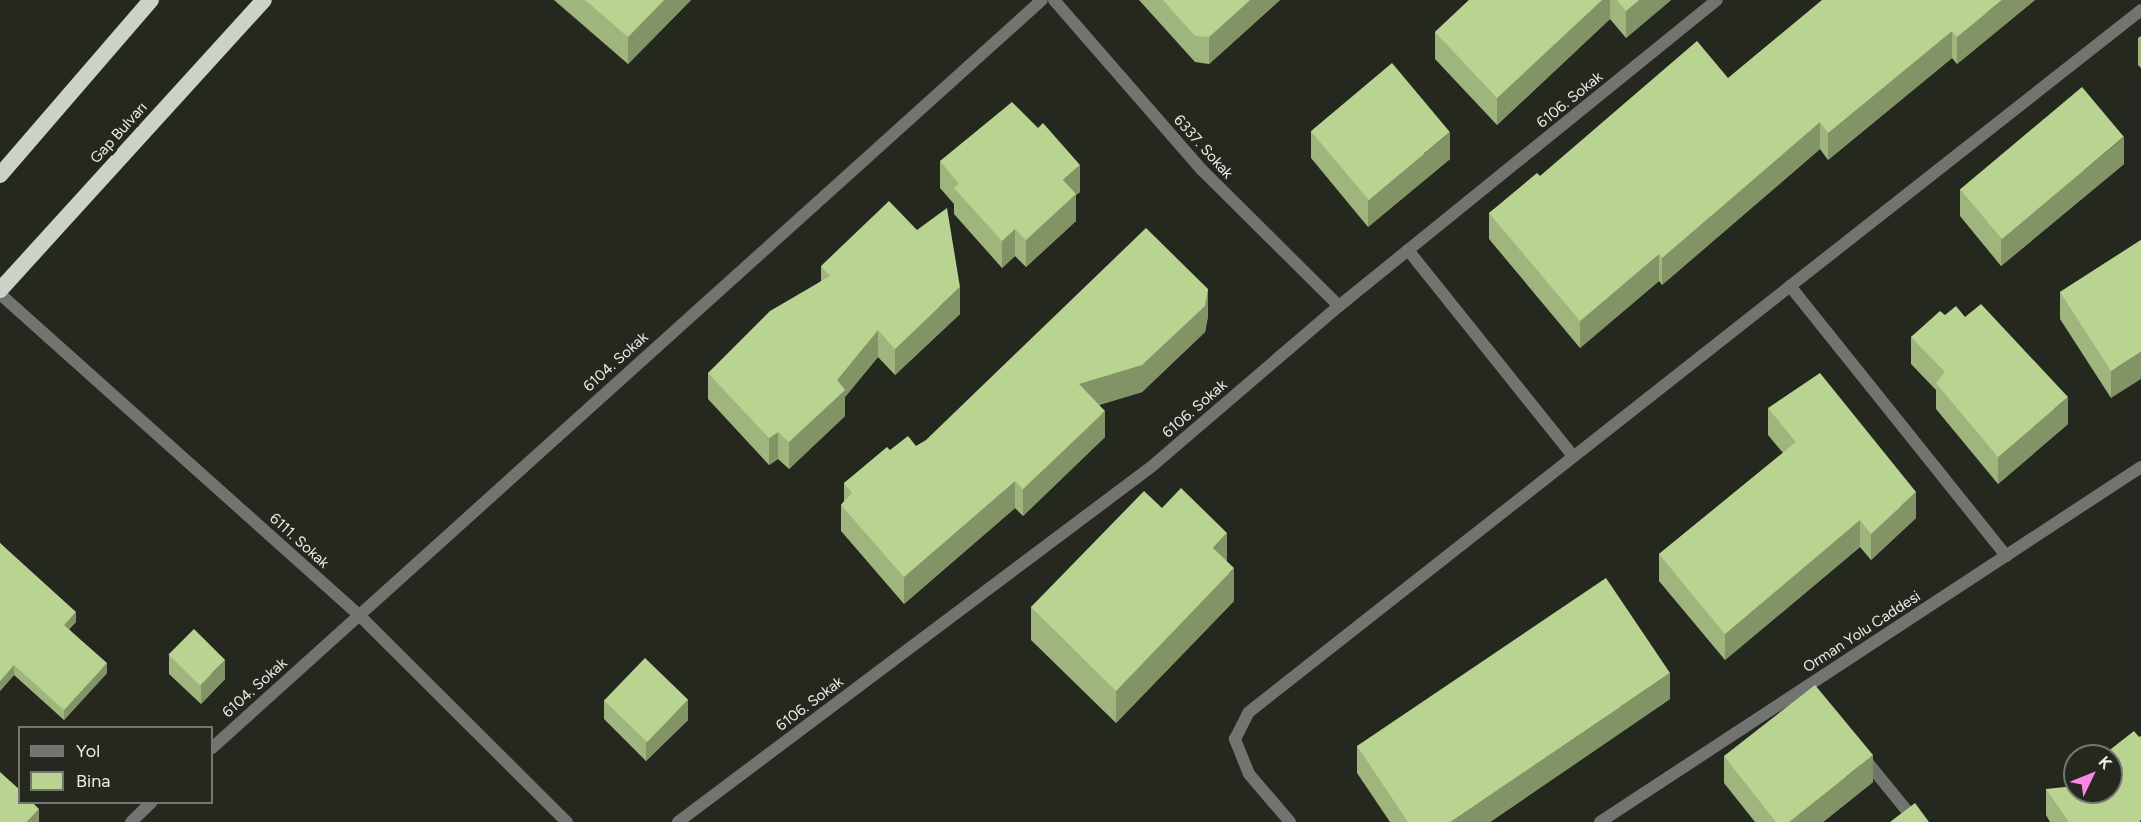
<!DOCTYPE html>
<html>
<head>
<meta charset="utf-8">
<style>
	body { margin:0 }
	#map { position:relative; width:2141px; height:822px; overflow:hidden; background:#24281f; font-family:Figtree,sans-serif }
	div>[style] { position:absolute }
	.minor>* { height:12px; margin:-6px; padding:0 6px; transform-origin:6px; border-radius:6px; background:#72746f }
	.trunk>* { height:16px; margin:-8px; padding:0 8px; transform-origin:8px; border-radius:8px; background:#cdd2c6 }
	.wall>* { inset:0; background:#9fb57d }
	.shaded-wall>* { inset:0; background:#829466 }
	.building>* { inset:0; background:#b9d391; transform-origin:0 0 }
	span { translate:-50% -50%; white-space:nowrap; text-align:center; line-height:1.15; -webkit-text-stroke:6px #24281f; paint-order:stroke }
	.street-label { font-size:15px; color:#ebeee8 }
	.legend { position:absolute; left:18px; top:726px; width:195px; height:78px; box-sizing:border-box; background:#24281f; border:2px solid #74776f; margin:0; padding:8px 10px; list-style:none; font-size:18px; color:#ebeee8 }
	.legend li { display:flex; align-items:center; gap:12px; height:30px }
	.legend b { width:30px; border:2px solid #74776f }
	.north { position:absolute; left:2063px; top:744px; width:60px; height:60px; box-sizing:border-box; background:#24281f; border:2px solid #74776f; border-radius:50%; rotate:47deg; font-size:16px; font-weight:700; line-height:24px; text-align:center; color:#ebeee8 }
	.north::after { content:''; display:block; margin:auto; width:21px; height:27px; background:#fc86e3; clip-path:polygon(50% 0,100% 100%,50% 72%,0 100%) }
</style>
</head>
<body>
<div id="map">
	<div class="minor">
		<div style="left:1054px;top:0;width:225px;rotate:49deg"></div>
		<div style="left:1202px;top:170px;width:193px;rotate:44.8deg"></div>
		<div style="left:1408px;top:250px;width:264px;rotate:51.3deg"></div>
		<div style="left:1790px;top:286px;width:346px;rotate:51.3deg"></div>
		<div style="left:0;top:294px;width:480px;rotate:41.8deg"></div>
		<div style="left:358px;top:614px;width:295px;rotate:44.9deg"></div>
		<div style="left:212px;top:748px;width:1117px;rotate:-42.03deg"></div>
		<div style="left:1864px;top:758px;width:82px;rotate:50.9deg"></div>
		<div style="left:131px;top:822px;width:29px;rotate:-44deg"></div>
		<div style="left:678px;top:822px;width:591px;rotate:-36.89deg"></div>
		<div style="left:1151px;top:467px;width:248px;rotate:-40.6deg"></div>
		<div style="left:1339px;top:306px;width:486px;rotate:-39deg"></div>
		<div style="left:1290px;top:822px;width:63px;rotate:-130.5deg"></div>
		<div style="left:1249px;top:774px;width:38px;rotate:-112deg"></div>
		<div style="left:1235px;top:739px;width:30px;rotate:-63deg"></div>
		<div style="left:1249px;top:712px;width:1135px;rotate:-38.2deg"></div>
		<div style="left:1600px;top:822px;width:647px;rotate:-33.27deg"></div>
	</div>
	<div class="trunk">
		<div style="left:0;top:175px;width:231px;rotate:-49.2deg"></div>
		<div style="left:0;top:290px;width:392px;rotate:-47.7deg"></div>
	</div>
	<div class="wall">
		<div style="clip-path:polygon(554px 0,691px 0,628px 64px)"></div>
		<div style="clip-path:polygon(1139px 0,1280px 0,1209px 64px,1195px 62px)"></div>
		<div style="clip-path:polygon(1469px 0,1671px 0,1626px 38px,1610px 19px,1497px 125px,1435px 59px,1435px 32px)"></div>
		<div style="clip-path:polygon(2035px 0,1957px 64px,1952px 58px,1828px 160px,1820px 149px,1662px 285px,1659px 281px,1580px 348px,1489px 239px,1489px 213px,1540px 176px,1728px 78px)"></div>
		<div style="clip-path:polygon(2141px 36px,2141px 68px,2138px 65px,2138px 38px)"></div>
		<div style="clip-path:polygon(1311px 131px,1450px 159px,1368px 227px,1311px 158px)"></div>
		<div style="clip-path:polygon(940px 161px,1080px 192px,1076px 195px,1076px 221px,1026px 267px,1015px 256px,1002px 268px,954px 214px,954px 204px,940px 188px)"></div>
		<div style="clip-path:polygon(2124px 164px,2001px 266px,1960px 216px,1960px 189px)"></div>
		<div style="clip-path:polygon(2141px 240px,2111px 398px,2060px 319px,2060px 292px)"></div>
		<div style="clip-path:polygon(821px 266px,960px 314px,895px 375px,878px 357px,845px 397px,845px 416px,789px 469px,778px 459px,769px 465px,708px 399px,708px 373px,821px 281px)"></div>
		<div style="clip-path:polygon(1945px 315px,1965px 317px,2068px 424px,1998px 484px,1936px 409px,1936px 390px,1911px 364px,1911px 337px)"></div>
		<div style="clip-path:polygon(1208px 316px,1205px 332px,1142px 392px,1099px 405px,1105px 437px,1023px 516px,1015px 508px,904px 604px,841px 531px,841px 505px,844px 501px,844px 483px,890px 450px,916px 446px)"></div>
		<div style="clip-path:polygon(1768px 408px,1916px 518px,1871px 560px,1860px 547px,1725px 660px,1659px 581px,1659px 554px,1783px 453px,1768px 435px)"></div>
		<div style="clip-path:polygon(1162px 508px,1227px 562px,1234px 601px,1116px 723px,1031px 640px,1031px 607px)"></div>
		<div style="clip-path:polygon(0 543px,76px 622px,69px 629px,107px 673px,64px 720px,14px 675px,0 691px)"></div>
		<div style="clip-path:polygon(169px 655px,225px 679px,201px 704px,169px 674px)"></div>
		<div style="clip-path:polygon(1670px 699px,1490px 822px,1390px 822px,1357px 773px,1357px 746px)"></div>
		<div style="clip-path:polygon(604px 700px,688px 720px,646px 761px,604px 719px)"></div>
		<div style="clip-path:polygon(1724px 756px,1873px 782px,1823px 822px,1755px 822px,1724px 783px)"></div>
		<div style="clip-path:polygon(2046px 789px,2111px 792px,2141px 822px,2050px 822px,2046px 815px)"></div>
	</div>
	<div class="shaded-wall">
		<div style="clip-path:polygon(664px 0,691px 0,628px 64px,628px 37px)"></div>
		<div style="clip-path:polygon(1250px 0,1280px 0,1209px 64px,1209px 37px)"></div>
		<div style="clip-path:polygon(1602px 0,1610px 0,1610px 19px,1497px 125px,1497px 98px)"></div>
		<div style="clip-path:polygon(1639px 0,1671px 0,1626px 38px,1626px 11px)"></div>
		<div style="clip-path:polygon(2002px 0,2035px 0,1957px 64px,1957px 37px)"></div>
		<div style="clip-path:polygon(1952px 31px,1952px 58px,1828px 160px,1828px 133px)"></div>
		<div style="clip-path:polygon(1820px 122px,1820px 149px,1662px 285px,1662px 258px)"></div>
		<div style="clip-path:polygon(1450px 132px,1450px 159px,1368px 227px,1368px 201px)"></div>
		<div style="clip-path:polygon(2124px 137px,2124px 164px,2001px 266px,2001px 239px)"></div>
		<div style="clip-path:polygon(1080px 165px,1080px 192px,1076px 195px,1076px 221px,1026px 267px,1026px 240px,1063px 180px)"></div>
		<div style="clip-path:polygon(1015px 229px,1015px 256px,1002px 268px,1002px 241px)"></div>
		<div style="clip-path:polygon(1659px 254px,1659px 281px,1580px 348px,1580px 321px)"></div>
		<div style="clip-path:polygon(960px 287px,960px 314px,895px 375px,895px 349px)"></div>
		<div style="clip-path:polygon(1208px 289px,1208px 316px,1205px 332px,1142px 392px,1079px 411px,1079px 384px)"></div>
		<div style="clip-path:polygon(878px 330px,878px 357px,845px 397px,845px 416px,789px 469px,789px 442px,837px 380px)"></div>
		<div style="clip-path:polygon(2141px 352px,2141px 379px,2111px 398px,2111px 371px)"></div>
		<div style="clip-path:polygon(2068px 397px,2068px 424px,1998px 484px,1998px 457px)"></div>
		<div style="clip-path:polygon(1105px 411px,1105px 437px,1023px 516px,1023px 489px)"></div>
		<div style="clip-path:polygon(778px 432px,778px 459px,769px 465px,769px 438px)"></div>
		<div style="clip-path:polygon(1015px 481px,1015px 508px,904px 604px,904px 577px)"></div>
		<div style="clip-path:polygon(1916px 492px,1916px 518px,1871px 560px,1871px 534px)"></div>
		<div style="clip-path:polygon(1860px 520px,1860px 547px,1725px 660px,1725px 634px)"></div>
		<div style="clip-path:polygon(1227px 533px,1227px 566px,1213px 548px)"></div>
		<div style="clip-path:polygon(1234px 568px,1234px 601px,1116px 723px,1116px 691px)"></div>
		<div style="clip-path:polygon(76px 612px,76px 622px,64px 635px,64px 625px)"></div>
		<div style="clip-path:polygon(225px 660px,225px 679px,201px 704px,201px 685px)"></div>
		<div style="clip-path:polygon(107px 663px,107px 673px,64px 720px,64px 710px)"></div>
		<div style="clip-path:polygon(14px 665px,14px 675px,0 691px,0 681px)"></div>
		<div style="clip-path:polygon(1670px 673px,1670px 699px,1490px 822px,1450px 822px)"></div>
		<div style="clip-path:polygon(688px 700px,688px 720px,646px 761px,646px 742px)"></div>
		<div style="clip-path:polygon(1873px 755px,1873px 782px,1823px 822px,1789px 822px)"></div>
		<div style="clip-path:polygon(39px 809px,39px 822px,27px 822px)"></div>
	</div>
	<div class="building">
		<div style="clip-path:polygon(585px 0,664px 0,628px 37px)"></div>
		<div style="clip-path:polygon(1163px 0,1250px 0,1209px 37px,1195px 36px)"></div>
		<div style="clip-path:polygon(1469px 0,1602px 0,1497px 98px,1435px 32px)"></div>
		<div style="clip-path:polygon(1617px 0,1639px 0,1626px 11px)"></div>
		<div style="clip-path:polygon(1822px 0,2002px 0,1957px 37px,1952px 31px,1828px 133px,1820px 122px,1662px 258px,1659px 254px,1580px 321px,1489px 213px,1537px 173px,1540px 176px,1697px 41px,1728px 78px)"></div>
		<div style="left:1392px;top:63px;width:90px;height:106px;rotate:50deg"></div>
		<div style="left:2082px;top:87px;width:65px;height:159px;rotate:50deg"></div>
		<div style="clip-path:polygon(1012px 102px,1038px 128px,1043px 123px,1080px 165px,1063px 180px,1076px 194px,1026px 240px,1015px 229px,1002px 241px,954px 188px,959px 184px,940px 161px)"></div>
		<div style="clip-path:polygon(889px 201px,917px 230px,947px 208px,960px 287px,895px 349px,878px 330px,837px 380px,845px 390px,789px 442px,778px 432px,769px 438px,708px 373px,770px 311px,830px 276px,821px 266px)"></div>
		<div style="clip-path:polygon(1146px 228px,1208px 289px,1205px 306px,1142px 365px,1079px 384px,1105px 411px,1023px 489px,1015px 481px,904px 577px,841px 505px,852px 493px,844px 483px,887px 447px,890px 450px,908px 436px,916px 446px,926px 440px)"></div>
		<div style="clip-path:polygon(2141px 240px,2141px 352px,2111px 371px,2060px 292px)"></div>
		<div style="clip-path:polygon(1981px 304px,2068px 397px,1998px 457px,1936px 383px,1945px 372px,1911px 337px,1940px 311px,1945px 315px,1956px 306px,1965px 317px)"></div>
		<div style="clip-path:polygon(1820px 373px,1916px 492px,1871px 534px,1860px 520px,1725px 634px,1659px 554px,1796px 442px,1768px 408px)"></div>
		<div style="clip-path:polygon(1181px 488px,1227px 533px,1213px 548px,1234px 568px,1116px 691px,1031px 607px,1144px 491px,1162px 508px)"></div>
		<div style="clip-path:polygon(0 543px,76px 612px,64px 625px,107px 663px,64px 710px,14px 665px,0 681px)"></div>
		<div style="clip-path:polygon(1606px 578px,1670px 673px,1450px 822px,1408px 822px,1357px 746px)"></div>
		<div style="left:194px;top:629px;width:44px;height:36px;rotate:45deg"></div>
		<div style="left:645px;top:658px;width:60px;height:59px;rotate:44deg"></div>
		<div style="clip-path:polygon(1815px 685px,1873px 755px,1789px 822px,1776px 822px,1724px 756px)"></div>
		<div style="clip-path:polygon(2134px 731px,2139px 737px,2141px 736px,2141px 820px,2138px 822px,2069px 822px,2046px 789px,2075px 786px,2075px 792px,2111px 792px,2111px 756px,2102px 756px)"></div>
		<div style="clip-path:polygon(0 772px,20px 790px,20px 802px,32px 802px,39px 809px,27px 822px,0 822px)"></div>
		<div style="clip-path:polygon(1915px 803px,1929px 822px,1890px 822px)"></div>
	</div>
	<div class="street-label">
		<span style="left:1570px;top:100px;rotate:-39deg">6106. Sokak</span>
		<span style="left:119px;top:133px;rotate:-48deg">Gap Bulvarı</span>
		<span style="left:1203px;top:147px;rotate:48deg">6337. Sokak</span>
		<span style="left:616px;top:362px;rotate:-42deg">6104. Sokak</span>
		<span style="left:1195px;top:409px;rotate:-41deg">6106. Sokak</span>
		<span style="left:299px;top:541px;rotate:42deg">6111. Sokak</span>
		<span style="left:1862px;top:632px;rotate:-33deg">Orman Yolu Caddesi</span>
		<span style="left:255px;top:688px;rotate:-42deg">6104. Sokak</span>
		<span style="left:810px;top:704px;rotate:-37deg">6106. Sokak</span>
	</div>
	<ul class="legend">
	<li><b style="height:8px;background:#72746f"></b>Yol</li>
	<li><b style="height:16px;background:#b9d391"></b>Bina</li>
	</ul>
	<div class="north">K</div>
</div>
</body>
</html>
